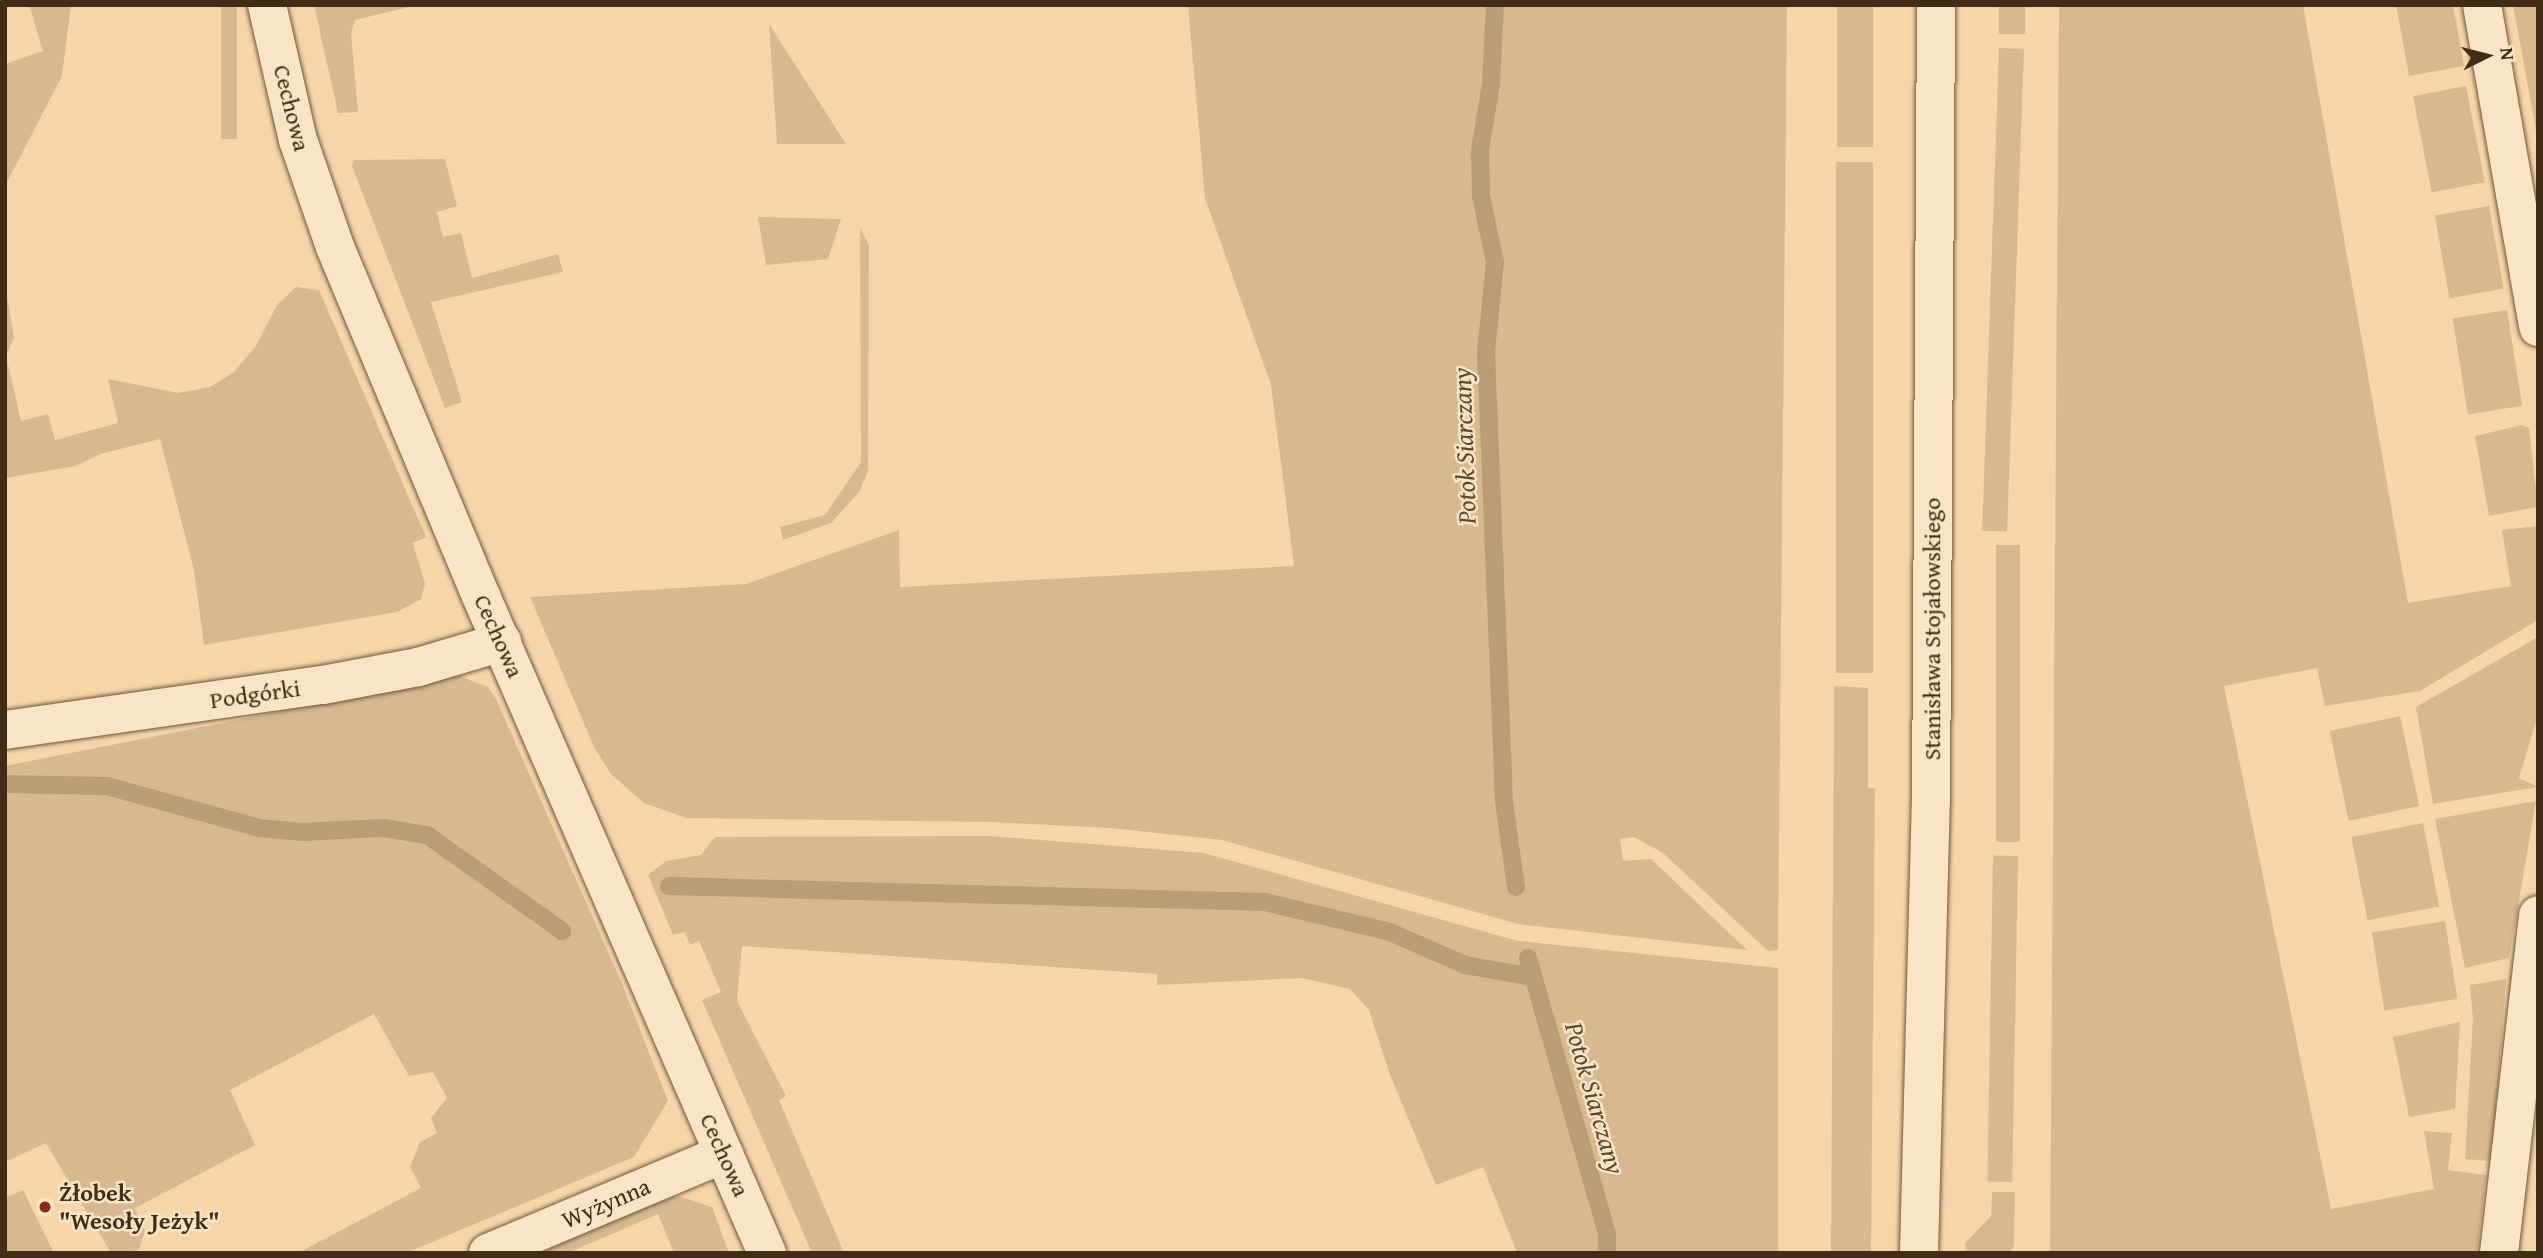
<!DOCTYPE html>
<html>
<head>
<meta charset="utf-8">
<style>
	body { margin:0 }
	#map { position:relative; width:2543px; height:1258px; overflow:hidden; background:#f6d6a8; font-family:"Gentium Book Plus",serif }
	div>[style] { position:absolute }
	.green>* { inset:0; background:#d8b98f; transform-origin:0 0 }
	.stream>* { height:18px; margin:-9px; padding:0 9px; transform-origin:9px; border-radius:9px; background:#b99d77 }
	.roads { filter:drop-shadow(0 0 2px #70573b) drop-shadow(0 0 2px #70573b) }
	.minor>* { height:38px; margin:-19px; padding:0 19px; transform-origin:19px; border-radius:19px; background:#f9e4c6 }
	.tertiary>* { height:38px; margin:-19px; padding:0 19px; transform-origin:19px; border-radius:19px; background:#f9e4c6 }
	.dots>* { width:19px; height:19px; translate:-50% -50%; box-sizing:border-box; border:4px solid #f9e4c6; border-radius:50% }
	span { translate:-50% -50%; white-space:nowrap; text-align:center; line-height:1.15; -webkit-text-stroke:5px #f9e4c6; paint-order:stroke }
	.street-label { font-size:24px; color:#442d17 }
	.poi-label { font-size:24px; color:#442d17; font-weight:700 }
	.left { translate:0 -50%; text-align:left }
	.water-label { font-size:26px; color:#61492f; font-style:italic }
	.frame { position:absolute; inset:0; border:7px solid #442d17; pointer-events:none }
	.north { position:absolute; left:2452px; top:21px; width:70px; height:70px; -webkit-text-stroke:5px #f9e4c6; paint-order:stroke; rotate:84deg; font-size:19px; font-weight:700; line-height:28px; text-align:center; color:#442d17 }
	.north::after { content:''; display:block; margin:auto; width:24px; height:32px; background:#442d17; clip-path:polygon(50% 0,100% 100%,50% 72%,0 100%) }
</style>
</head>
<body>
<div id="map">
	<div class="green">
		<div style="clip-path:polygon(29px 5px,71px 5px,62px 76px,5px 186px,5px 64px,43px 51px)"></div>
		<div style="left:221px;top:5px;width:16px;height:134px"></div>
		<div style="clip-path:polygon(314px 5px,417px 5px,355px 20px,351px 33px,358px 112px,338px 113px)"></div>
		<div style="clip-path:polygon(1188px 5px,1787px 5px,1778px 950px,1768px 951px,1663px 853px,1634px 837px,1620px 839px,1623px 861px,1651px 859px,1747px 950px,1518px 924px,1222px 840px,1110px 828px,989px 822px,686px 818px,644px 803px,611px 774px,594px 747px,530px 597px,746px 584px,899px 530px,900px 587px,1294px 566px,1271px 385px,1205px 198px)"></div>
		<div style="left:1837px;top:5px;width:36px;height:142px"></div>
		<div style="left:1999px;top:5px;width:26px;height:29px"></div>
		<div style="clip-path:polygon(2059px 5px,2303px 5px,2408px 603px,2511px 586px,2502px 530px,2538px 526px,2538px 620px,2420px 691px,2325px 706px,2317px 668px,2224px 686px,2331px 1209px,2434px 1189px,2424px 1131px,2452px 1133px,2448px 1170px,2486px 1175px,2477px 1253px,2050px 1253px)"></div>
		<div style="clip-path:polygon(2396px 5px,2453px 5px,2464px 66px,2409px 76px)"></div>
		<div style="clip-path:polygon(2513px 5px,2538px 5px,2538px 141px)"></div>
		<div style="clip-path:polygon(769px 24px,846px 144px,777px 144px)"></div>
		<div style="left:1999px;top:48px;width:25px;height:483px;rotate:2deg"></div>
		<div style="left:2466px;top:86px;width:98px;height:54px;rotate:79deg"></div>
		<div style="clip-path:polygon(445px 159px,457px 206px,437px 212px,443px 237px,461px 233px,472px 278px,558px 254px,563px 272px,431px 302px,462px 402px,445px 408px,352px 166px,354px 160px)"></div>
		<div style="left:1836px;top:162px;width:37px;height:511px"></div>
		<div style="left:2489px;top:206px;width:84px;height:55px;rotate:80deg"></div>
		<div style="clip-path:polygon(758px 217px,841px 219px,828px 259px,766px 265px)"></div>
		<div style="clip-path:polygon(860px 228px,869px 245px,868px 471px,859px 492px,831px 523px,783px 540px,780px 527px,825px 515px,861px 462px)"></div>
		<div style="clip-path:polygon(5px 283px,14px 338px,6px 356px,21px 421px,48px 414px,55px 440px,118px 423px,108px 379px,178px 393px,210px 387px,234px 372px,256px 346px,277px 305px,296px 287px,319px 290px,426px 537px,413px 543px,425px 584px,421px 599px,397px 612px,204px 645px,194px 570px,160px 439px,100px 454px,76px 466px,5px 478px)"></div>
		<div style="left:2507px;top:310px;width:97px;height:55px;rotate:81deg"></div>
		<div style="clip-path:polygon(2522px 425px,2529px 428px,2538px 507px,2489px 516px,2475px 436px)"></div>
		<div style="left:2020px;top:545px;width:297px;height:24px;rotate:90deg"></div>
		<div style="clip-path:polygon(2538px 637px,2538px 715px,2519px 778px,2538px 787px,2433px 804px,2416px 707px)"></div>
		<div style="clip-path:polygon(459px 676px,488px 687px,496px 699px,621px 981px,668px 1101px,634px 1157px,406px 1253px,298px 1253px,421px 1188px,410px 1167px,420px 1142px,437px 1133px,431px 1118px,447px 1098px,433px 1072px,409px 1076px,374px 1014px,230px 1090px,255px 1145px,135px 1208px,145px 1231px,139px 1250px,111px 1253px,46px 1143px,5px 1162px,5px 766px)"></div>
		<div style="clip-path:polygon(1834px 686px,1868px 688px,1868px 788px,1875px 788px,1871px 1253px,1831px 1253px)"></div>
		<div style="left:2400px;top:716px;width:92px;height:72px;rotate:78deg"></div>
		<div style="clip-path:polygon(2536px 801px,2509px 958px,2465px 968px,2435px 819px)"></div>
		<div style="left:2423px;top:823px;width:85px;height:73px;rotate:79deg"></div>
		<div style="clip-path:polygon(990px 836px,1204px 853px,1518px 941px,1778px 968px,1778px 1253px,1517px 1253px,1483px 1167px,1436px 1185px,1390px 1075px,1369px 1010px,1350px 989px,1302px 978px,1157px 985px,1157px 974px,742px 946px,737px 1001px,786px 1096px,779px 1100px,844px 1253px,812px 1253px,702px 1000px,721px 992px,699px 941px,690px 945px,685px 932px,673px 935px,648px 875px,666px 861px,701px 855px,715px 837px)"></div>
		<div style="left:2018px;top:856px;width:326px;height:25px;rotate:91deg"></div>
		<div style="left:2445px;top:921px;width:79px;height:74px;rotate:81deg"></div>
		<div style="clip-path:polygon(2506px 979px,2492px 1161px,2465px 1159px,2473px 1019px,2470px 985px)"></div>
		<div style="clip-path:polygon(2460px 1022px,2455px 1109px,2409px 1117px,2393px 1037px)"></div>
		<div style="clip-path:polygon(23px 1190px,54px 1253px,5px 1253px,5px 1198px)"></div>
		<div style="clip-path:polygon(1992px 1192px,2015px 1192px,2014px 1246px,2009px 1253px,1966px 1253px,1965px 1243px,1991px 1216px)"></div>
		<div style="clip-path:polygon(651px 1196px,681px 1197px,712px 1207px,729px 1253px,674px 1253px,658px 1214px,568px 1253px,524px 1253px)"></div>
	</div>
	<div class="stream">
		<div style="left:1495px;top:5px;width:79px;rotate:92.9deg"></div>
		<div style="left:1491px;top:84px;width:67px;rotate:99.5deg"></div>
		<div style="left:1480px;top:150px;width:46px;rotate:88.8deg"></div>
		<div style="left:1481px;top:196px;width:67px;rotate:78deg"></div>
		<div style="left:1495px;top:262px;width:90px;rotate:95.7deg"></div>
		<div style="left:1486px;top:352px;width:450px;rotate:87.7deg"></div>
		<div style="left:1504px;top:802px;width:86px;rotate:82deg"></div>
		<div style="left:5px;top:784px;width:102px;rotate:1.1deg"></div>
		<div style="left:107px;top:786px;width:158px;rotate:15.4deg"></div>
		<div style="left:259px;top:828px;width:44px;rotate:5.2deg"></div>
		<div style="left:303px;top:832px;width:80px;rotate:-2.9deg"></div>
		<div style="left:383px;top:828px;width:45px;rotate:9deg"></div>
		<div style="left:427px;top:835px;width:166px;rotate:35.4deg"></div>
		<div style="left:669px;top:886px;width:596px;rotate:1.54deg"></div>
		<div style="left:1265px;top:902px;width:129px;rotate:13.5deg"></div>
		<div style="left:1390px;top:932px;width:82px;rotate:23.7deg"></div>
		<div style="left:1465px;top:965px;width:69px;rotate:10deg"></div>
		<div style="left:1528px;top:958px;width:287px;rotate:74deg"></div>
		<div style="left:1607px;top:1234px;width:19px;rotate:90deg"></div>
	</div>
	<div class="roads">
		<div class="minor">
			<div style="left:267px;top:5px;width:139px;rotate:77.1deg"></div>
			<div style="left:298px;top:140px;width:113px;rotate:70.9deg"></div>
			<div style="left:335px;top:247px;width:378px;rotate:67.3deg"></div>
			<div style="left:481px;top:596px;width:717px;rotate:66.48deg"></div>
			<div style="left:2482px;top:5px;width:327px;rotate:80.1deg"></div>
			<div style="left:5px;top:730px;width:321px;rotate:-8.1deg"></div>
			<div style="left:323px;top:685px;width:97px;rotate:-10.7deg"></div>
			<div style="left:418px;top:667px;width:88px;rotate:-16.6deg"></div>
			<div style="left:488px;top:1253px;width:256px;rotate:-22.8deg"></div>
			<div style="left:2499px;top:1253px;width:340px;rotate:-83.4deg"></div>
		</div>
		<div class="tertiary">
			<div style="left:1919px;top:1253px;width:451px;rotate:-88.5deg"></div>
			<div style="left:1931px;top:802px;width:797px;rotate:-89.64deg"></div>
		</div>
	</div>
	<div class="dots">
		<div style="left:45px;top:1207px;background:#8f2418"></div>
	</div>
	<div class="street-label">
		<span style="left:292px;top:108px;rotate:76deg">Cechowa</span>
		<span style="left:1932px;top:629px;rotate:-90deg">Stanisława Stojałowskiego</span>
		<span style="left:499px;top:636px;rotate:66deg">Cechowa</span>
		<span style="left:255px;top:694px;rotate:-8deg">Podgórki</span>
		<span style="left:725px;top:1155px;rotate:66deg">Cechowa</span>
		<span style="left:606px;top:1203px;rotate:-23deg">Wyżynna</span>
	</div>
	<div class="poi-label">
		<span class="left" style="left:59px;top:1207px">Żłobek<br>"Wesoły Jeżyk"</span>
	</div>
	<div class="water-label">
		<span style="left:1464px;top:446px;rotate:-92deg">Potok Siarczany</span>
		<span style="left:1595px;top:1098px;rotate:74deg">Potok Siarczany</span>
	</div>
	<div class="frame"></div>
	<div class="north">N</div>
</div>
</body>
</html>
